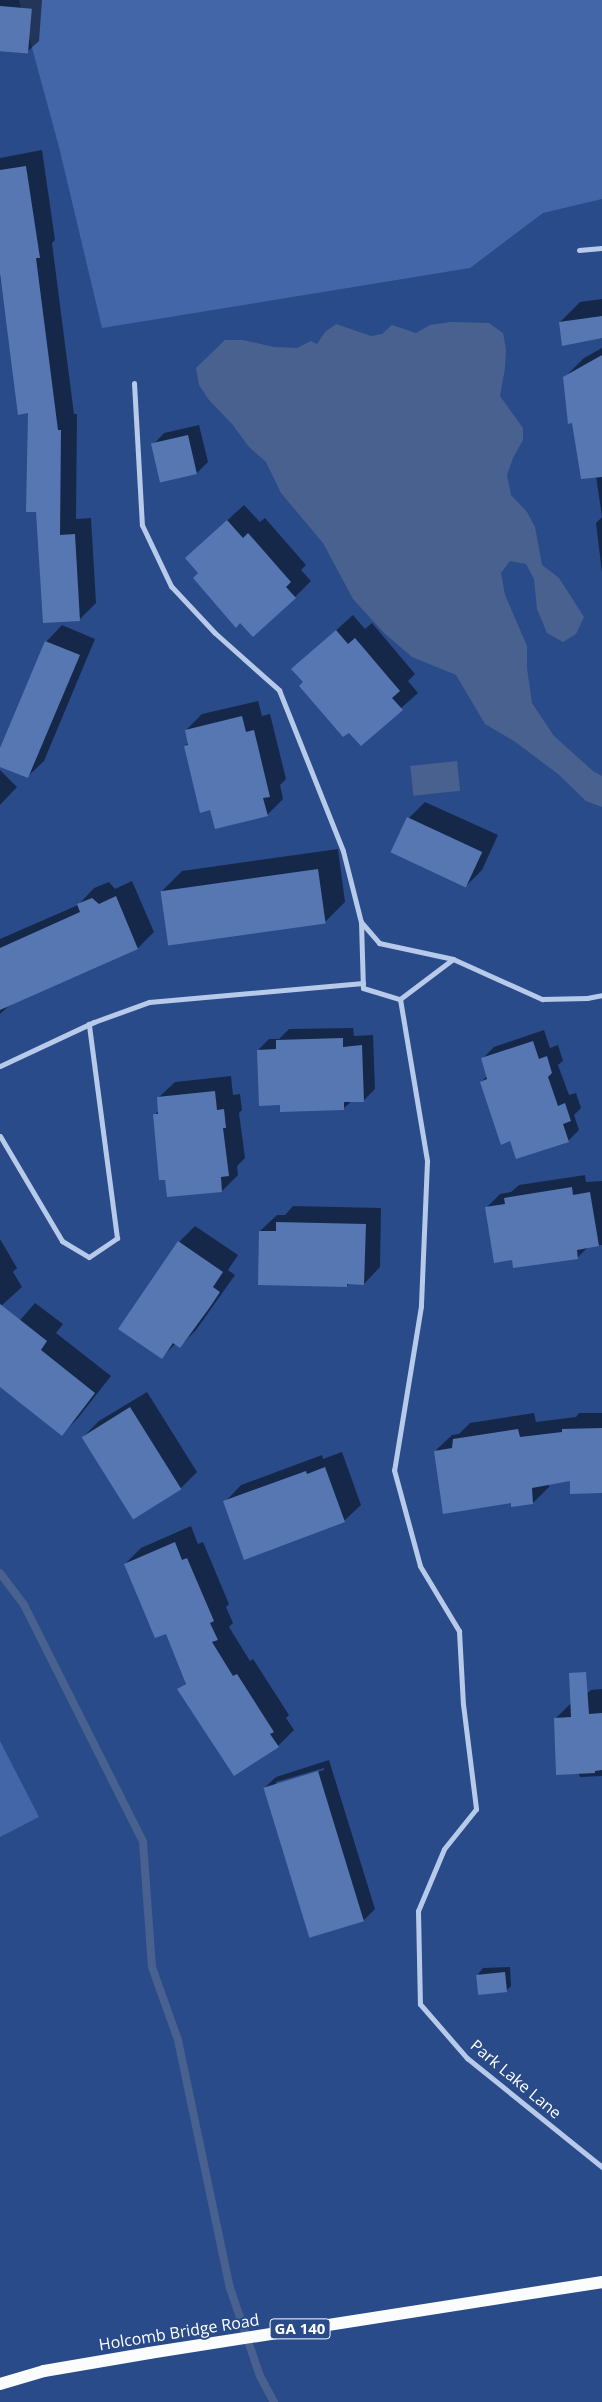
<!DOCTYPE html>
<html>
<head>
<meta charset="utf-8">
<style>
	body { margin:0 }
	#map { position:relative; width:602px; height:2402px; overflow:hidden; background:#2a4b8a; font-family:"Open Sans",sans-serif }
	div>[style] { position:absolute }
	.green>* { inset:0; background:#4266a8 }
	.water>* { inset:0; background:#49618e; transform-origin:0 0 }
	.shadow>* { inset:0; background:#0007 }
	.stream>* { height:8px; margin:-4px; padding:0 4px; transform-origin:4px; border-radius:4px; background:#49618e }
	.building>* { inset:0; background:#5677b2; transform-origin:0 0 }
	.minor>* { height:5px; margin:-2.5px; padding:0 2.5px; transform-origin:2.5px; border-radius:2.5px; background:#b8cae9 }
	.primary>* { height:12px; margin:-6px; padding:0 6px; transform-origin:6px; border-radius:6px; background:#fafcfe }
	span { translate:-50% -50%; white-space:nowrap; text-align:center; line-height:1.15; -webkit-text-stroke:4px #2a4b8a; paint-order:stroke }
	.shield-label span { padding:1px 4px; background:#2a4b8a; border:1px solid; border-radius:4px; -webkit-text-stroke-width:0 }
	.shield-label { font-size:15px; color:#fff; font-weight:700 }
	.street-label { font-size:16px; color:#fff }
</style>
</head>
<body>
<div id="map">
	<div class="green">
		<div style="clip-path:polygon(19px 0,602px 0,602px 199px,543px 213px,470px 268px,102px 328px,59px 147px)"></div>
		<div style="clip-path:polygon(0 1741px,39px 1817px,0 1837px)"></div>
	</div>
	<div class="water">
		<div style="clip-path:polygon(451px 322px,489px 323px,503px 333px,506px 349px,505px 368px,500px 396px,523px 428px,523px 440px,513px 458px,507px 475px,511px 495px,527px 512px,535px 527px,542px 565px,559px 578px,584px 617px,576px 634px,563px 642px,547px 633px,537px 609px,534px 579px,526px 564px,510px 561px,501px 573px,505px 595px,527px 646px,527px 668px,532px 703px,554px 736px,593px 771px,602px 776px,602px 807px,586px 801px,558px 774px,514px 741px,485px 724px,456px 675px,412px 657px,384px 633px,353px 599px,323px 543px,281px 493px,266px 462px,249px 447px,232px 424px,209px 400px,199px 385px,196px 368px,225px 340px,243px 340px,274px 347px,297px 348px,311px 341px,317px 344px,325px 332px,336px 324px,371px 336px,382px 334px,392px 325px,416px 333px,430px 325px)"></div>
		<div style="left:457px;top:761px;width:30px;height:47px;rotate:84deg"></div>
	</div>
	<div class="shadow">
		<div style="clip-path:polygon(0 0,42px 0,39px 41px,27px 52px,0 50px)"></div>
		<div style="clip-path:polygon(42px 150px,55px 240px,52px 243px,74px 414px,77px 414px,76px 519px,91px 518px,96px 603px,80px 619px,29px 412px,19px 413px,0 277px,0 158px)"></div>
		<div style="clip-path:polygon(602px 299px,602px 337px,560px 322px,580px 302px)"></div>
		<div style="clip-path:polygon(602px 348px,602px 573px,596px 523px,602px 517px,596px 476px,565px 377px,584px 358px)"></div>
		<div style="clip-path:polygon(199px 425px,208px 462px,197px 473px,153px 445px,164px 433px)"></div>
		<div style="clip-path:polygon(244px 505px,260px 522px,265px 518px,306px 565px,301px 570px,311px 581px,295px 597px,200px 573px,186px 558px)"></div>
		<div style="clip-path:polygon(353px 615px,365px 629px,372px 623px,415px 674px,408px 681px,418px 693px,361px 744px,293px 669px)"></div>
		<div style="clip-path:polygon(62px 625px,95px 639px,44px 761px,27px 777px,0 766px,0 751px,46px 642px)"></div>
		<div style="clip-path:polygon(258px 701px,262px 716px,270px 714px,286px 779px,280px 785px,283px 799px,267px 815px,211px 809px,185px 746px,189px 742px,186px 730px,202px 714px)"></div>
		<div style="clip-path:polygon(0 770px,17px 787px,0 805px)"></div>
		<div style="clip-path:polygon(425px 802px,498px 835px,482px 870px,466px 886px,409px 818px)"></div>
		<div style="clip-path:polygon(338px 849px,345px 902px,325px 922px,162px 891px,182px 871px)"></div>
		<div style="clip-path:polygon(132px 881px,154px 932px,138px 948px,35px 992px,12px 1003px,0 1014px,0 939px,78px 905px,94px 888px,109px 882px,115px 889px)"></div>
		<div style="clip-path:polygon(353px 1028px,354px 1036px,373px 1035px,375px 1089px,363px 1101px,352px 1101px,344px 1108px,281px 1104px,258px 1050px,269px 1039px,279px 1039px,289px 1029px)"></div>
		<div style="clip-path:polygon(544px 1030px,550px 1048px,558px 1045px,563px 1061px,558px 1065px,569px 1095px,576px 1093px,581px 1108px,574px 1115px,579px 1130px,568px 1141px,511px 1140px,481px 1082px,488px 1075px,482px 1059px,494px 1047px)"></div>
		<div style="clip-path:polygon(231px 1076px,233px 1095px,240px 1094px,242px 1110px,239px 1113px,245px 1158px,237px 1166px,238px 1175px,222px 1191px,155px 1115px,159px 1110px,158px 1098px,175px 1082px)"></div>
		<div style="clip-path:polygon(585px 1175px,586px 1182px,602px 1181px,602px 1245px,588px 1247px,578px 1257px,513px 1259px,487px 1207px,500px 1194px,511px 1192px,519px 1185px)"></div>
		<div style="clip-path:polygon(293px 1206px,381px 1208px,380px 1267px,364px 1284px,349px 1283px,347px 1286px,260px 1231px,277px 1215px,285px 1215px)"></div>
		<div style="clip-path:polygon(195px 1226px,238px 1255px,228px 1270px,235px 1275px,196px 1330px,180px 1346px,176px 1343px,162px 1357px,120px 1329px,179px 1242px)"></div>
		<div style="clip-path:polygon(0 1239px,17px 1268px,13px 1272px,22px 1287px,0 1307px)"></div>
		<div style="clip-path:polygon(35px 1303px,63px 1324px,56px 1333px,111px 1376px,78px 1418px,62px 1434px,0 1386px,0 1343px)"></div>
		<div style="clip-path:polygon(147px 1392px,197px 1472px,181px 1488px,133px 1518px,83px 1437px,99px 1421px)"></div>
		<div style="clip-path:polygon(534px 1413px,536px 1422px,576px 1417px,579px 1413px,602px 1413px,602px 1491px,571px 1480px,549px 1484px,549px 1487px,533px 1503px,512px 1501px,435px 1451px,452px 1435px,459px 1434px,470px 1423px)"></div>
		<div style="clip-path:polygon(342px 1452px,361px 1505px,344px 1521px,225px 1502px,241px 1485px,322px 1455px,323px 1459px)"></div>
		<div style="clip-path:polygon(191px 1526px,198px 1544px,203px 1542px,229px 1604px,226px 1607px,233px 1623px,229px 1627px,250px 1661px,253px 1659px,289px 1715px,286px 1718px,294px 1730px,278px 1746px,179px 1690px,187px 1682px,166px 1632px,125px 1564px,141px 1548px)"></div>
		<div style="clip-path:polygon(602px 1689px,602px 1776px,580px 1777px,555px 1719px,574px 1700px,580px 1700px,591px 1690px)"></div>
		<div style="clip-path:polygon(evenodd,329px 1760px,375px 1909px,364px 1920px,264px 1788px,276px 1777px,329px 1760px,324px 1768px,324px 1770px,276px 1785px,276px 1782px,324px 1768px)"></div>
		<div style="clip-path:polygon(510px 1967px,511px 1986px,506px 1991px,478px 1974px,483px 1968px)"></div>
	</div>
	<div class="stream">
		<div style="left:0;top:1573px;width:40px;rotate:53deg"></div>
		<div style="left:24px;top:1605px;width:265px;rotate:63.3deg"></div>
		<div style="left:143px;top:1842px;width:125px;rotate:85.9deg"></div>
		<div style="left:152px;top:1967px;width:77px;rotate:70.4deg"></div>
		<div style="left:178px;top:2040px;width:253px;rotate:78.2deg"></div>
		<div style="left:230px;top:2288px;width:93px;rotate:71.2deg"></div>
		<div style="left:260px;top:2376px;width:30px;rotate:62deg"></div>
	</div>
	<div class="building">
		<div style="left:0;top:6px;width:32px;height:45px;rotate:5deg"></div>
		<div style="clip-path:polygon(26px 166px,40px 258px,36px 258px,58px 430px,61px 430px,60px 535px,75px 534px,80px 621px,43px 623px,36px 512px,26px 512px,28px 413px,18px 415px,0 274px,0 170px)"></div>
		<div style="clip-path:polygon(602px 316px,602px 338px,562px 346px,559px 322px)"></div>
		<div style="clip-path:polygon(602px 355px,602px 477px,581px 479px,572px 423px,568px 424px,563px 377px)"></div>
		<div style="left:188px;top:435px;width:40px;height:38px;rotate:77deg"></div>
		<div style="clip-path:polygon(227px 520px,243px 538px,248px 533px,291px 582px,286px 587px,296px 598px,253px 637px,240px 623px,236px 628px,193px 578px,198px 573px,185px 558px)"></div>
		<div style="clip-path:polygon(336px 630px,348px 644px,355px 638px,400px 691px,392px 698px,403px 710px,361px 746px,349px 733px,343px 737px,299px 686px,303px 682px,291px 669px)"></div>
		<div style="clip-path:polygon(45px 641px,80px 655px,28px 778px,0 767px,0 748px)"></div>
		<div style="clip-path:polygon(242px 716px,246px 732px,254px 730px,270px 797px,263px 798px,268px 816px,215px 829px,210px 810px,200px 813px,184px 746px,188px 745px,185px 730px)"></div>
		<div style="left:407px;top:817px;width:83px;height:39px;rotate:25deg"></div>
		<div style="left:318px;top:869px;width:55px;height:159px;rotate:82deg"></div>
		<div style="clip-path:polygon(116px 896px,138px 949px,0 1010px,0 948px,80px 912px,77px 904px,92px 898px,99px 904px)"></div>
		<div style="clip-path:polygon(343px 1038px,343px 1047px,362px 1045px,364px 1102px,344px 1102px,344px 1110px,280px 1112px,280px 1105px,259px 1106px,257px 1050px,276px 1049px,276px 1040px)"></div>
		<div style="clip-path:polygon(533px 1041px,539px 1059px,547px 1056px,552px 1073px,548px 1077px,558px 1106px,565px 1103px,571px 1121px,563px 1124px,569px 1142px,516px 1159px,510px 1141px,501px 1145px,480px 1082px,487px 1079px,481px 1058px)"></div>
		<div style="clip-path:polygon(215px 1091px,217px 1110px,224px 1109px,226px 1128px,223px 1128px,229px 1176px,221px 1177px,222px 1192px,167px 1197px,165px 1180px,159px 1180px,153px 1114px,158px 1114px,157px 1097px)"></div>
		<div style="clip-path:polygon(572px 1187px,573px 1195px,590px 1192px,599px 1246px,577px 1250px,578px 1259px,513px 1268px,512px 1260px,494px 1263px,485px 1207px,505px 1204px,504px 1198px)"></div>
		<div style="clip-path:polygon(276px 1222px,366px 1224px,364px 1285px,347px 1284px,347px 1287px,258px 1285px,259px 1231px,276px 1231px)"></div>
		<div style="clip-path:polygon(178px 1241px,223px 1272px,213px 1287px,220px 1292px,210px 1307px,180px 1348px,173px 1343px,162px 1359px,118px 1329px)"></div>
		<div style="clip-path:polygon(0 1304px,47px 1341px,41px 1350px,95px 1393px,62px 1436px,0 1387px)"></div>
		<div style="left:130px;top:1407px;width:97px;height:57px;rotate:58deg"></div>
		<div style="clip-path:polygon(602px 1428px,602px 1493px,570px 1494px,570px 1481px,532px 1488px,533px 1504px,511px 1507px,511px 1503px,443px 1514px,434px 1451px,452px 1448px,453px 1439px,518px 1429px,520px 1437px,562px 1432px,562px 1429px)"></div>
		<div style="clip-path:polygon(325px 1467px,345px 1522px,244px 1560px,223px 1501px,306px 1471px,307px 1474px)"></div>
		<div style="clip-path:polygon(175px 1542px,182px 1560px,187px 1558px,214px 1621px,210px 1623px,218px 1640px,212px 1642px,233px 1676px,237px 1674px,274px 1732px,270px 1734px,279px 1747px,234px 1776px,177px 1689px,186px 1684px,166px 1634px,155px 1638px,124px 1564px)"></div>
		<div style="clip-path:polygon(586px 1672px,589px 1714px,602px 1713px,602px 1770px,595px 1771px,595px 1773px,556px 1775px,554px 1718px,571px 1717px,569px 1673px)"></div>
		<div style="left:318px;top:1771px;width:157px;height:57px;rotate:73deg"></div>
		<div style="left:505px;top:1972px;width:20px;height:29px;rotate:84deg"></div>
	</div>
	<div class="minor">
		<div style="left:579px;top:250px;width:23px;rotate:-5deg"></div>
		<div style="left:134px;top:383px;width:142px;rotate:86.8deg"></div>
		<div style="left:142px;top:525px;width:68px;rotate:64.6deg"></div>
		<div style="left:171px;top:586px;width:64px;rotate:46.9deg"></div>
		<div style="left:215px;top:633px;width:86px;rotate:41.7deg"></div>
		<div style="left:279px;top:690px;width:173px;rotate:68.3deg"></div>
		<div style="left:343px;top:851px;width:73px;rotate:75.8deg"></div>
		<div style="left:361px;top:922px;width:28px;rotate:49deg"></div>
		<div style="left:379px;top:943px;width:76px;rotate:12.2deg"></div>
		<div style="left:453px;top:959px;width:98px;rotate:24.2deg"></div>
		<div style="left:542px;top:999px;width:45px;rotate:-1.3deg"></div>
		<div style="left:587px;top:998px;width:15px;rotate:-11deg"></div>
		<div style="left:361px;top:922px;width:66px;rotate:88.3deg"></div>
		<div style="left:363px;top:988px;width:39px;rotate:17deg"></div>
		<div style="left:400px;top:999px;width:66px;rotate:-37deg"></div>
		<div style="left:400px;top:999px;width:164px;rotate:80.5deg"></div>
		<div style="left:427px;top:1161px;width:145px;rotate:92.4deg"></div>
		<div style="left:421px;top:1306px;width:166px;rotate:99.3deg"></div>
		<div style="left:394px;top:1470px;width:99px;rotate:74.8deg"></div>
		<div style="left:420px;top:1566px;width:76px;rotate:59deg"></div>
		<div style="left:459px;top:1631px;width:73px;rotate:86.9deg"></div>
		<div style="left:463px;top:1704px;width:106px;rotate:82.9deg"></div>
		<div style="left:476px;top:1809px;width:51px;rotate:128.7deg"></div>
		<div style="left:444px;top:1849px;width:67px;rotate:112.8deg"></div>
		<div style="left:418px;top:1911px;width:93px;rotate:88.8deg"></div>
		<div style="left:420px;top:2004px;width:72px;rotate:49deg"></div>
		<div style="left:467px;top:2058px;width:174px;rotate:38.9deg"></div>
		<div style="left:0;top:1066px;width:104px;rotate:-25.1deg"></div>
		<div style="left:94px;top:1022px;width:59px;rotate:-20deg"></div>
		<div style="left:149px;top:1002px;width:215px;rotate:-5.1deg"></div>
		<div style="left:0;top:1136px;width:122px;rotate:59.4deg"></div>
		<div style="left:62px;top:1241px;width:31px;rotate:31deg"></div>
		<div style="left:89px;top:1257px;width:34px;rotate:-34deg"></div>
		<div style="left:117px;top:1238px;width:216px;rotate:-97.5deg"></div>
	</div>
	<div class="primary">
		<div style="left:0;top:2384px;width:46px;rotate:-16.5deg"></div>
		<div style="left:44px;top:2371px;width:107px;rotate:-9.7deg"></div>
		<div style="left:149px;top:2353px;width:459px;rotate:-8.9deg"></div>
	</div>
	<div class="shield-label">
		<span style="left:300px;top:2329px">GA 140</span>
	</div>
	<div class="street-label">
		<span style="left:516px;top:2079px;rotate:40deg">Park Lake Lane</span>
		<span style="left:179px;top:2332px;rotate:-9deg">Holcomb Bridge Road</span>
	</div>
</div>
</body>
</html>
